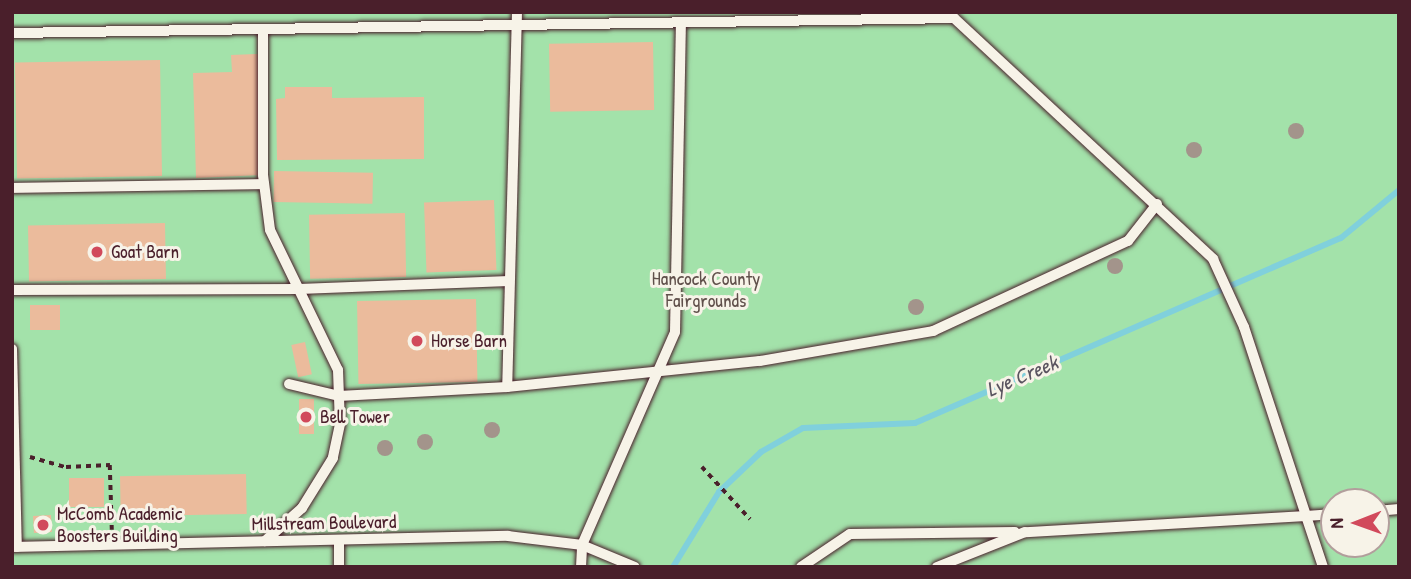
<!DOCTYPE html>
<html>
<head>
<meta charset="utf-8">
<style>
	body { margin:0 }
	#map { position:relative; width:1411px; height:579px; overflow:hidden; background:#f5e8d9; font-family:"Patrick Hand",sans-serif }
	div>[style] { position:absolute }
	.green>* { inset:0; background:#a3e2aa }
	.stream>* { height:6px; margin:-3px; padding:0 3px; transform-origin:3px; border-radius:3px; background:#80d0dc }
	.building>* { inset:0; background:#ebbb9c; transform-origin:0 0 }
	.path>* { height:3.5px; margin-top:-1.75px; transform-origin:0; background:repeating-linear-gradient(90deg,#4a1f2b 0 5px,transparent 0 10px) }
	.roads { filter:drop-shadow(0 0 2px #4a1f2b) drop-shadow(0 0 2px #4a1f2b) }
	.lane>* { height:10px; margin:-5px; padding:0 5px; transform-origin:5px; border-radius:5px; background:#f7f3e8 }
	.trees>* { width:16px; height:16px; margin:-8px; border-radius:50%; background:#a3948b }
	.dots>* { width:19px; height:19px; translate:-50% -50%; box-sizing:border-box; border:4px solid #f7f3e8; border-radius:50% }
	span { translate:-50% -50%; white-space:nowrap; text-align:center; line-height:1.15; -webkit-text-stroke:6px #f7f3e8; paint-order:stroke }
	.poi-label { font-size:19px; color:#4a1f2b }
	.left { translate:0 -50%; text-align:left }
	.park-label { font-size:19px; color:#60504b }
	.street-label { font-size:19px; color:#4a1f2b }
	.water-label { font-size:21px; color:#5a5460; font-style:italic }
	.frame { position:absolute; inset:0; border:14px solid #4a1f2b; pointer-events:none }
	.north { position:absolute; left:1320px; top:488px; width:70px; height:70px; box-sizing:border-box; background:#f7f3e8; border:2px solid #b29e9c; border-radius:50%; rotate:269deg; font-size:19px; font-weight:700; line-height:28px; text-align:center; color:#4a1f2b }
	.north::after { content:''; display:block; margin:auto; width:24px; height:32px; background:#d1495b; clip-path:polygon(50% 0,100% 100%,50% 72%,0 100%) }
</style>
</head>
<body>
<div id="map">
	<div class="green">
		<div style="clip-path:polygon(evenodd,1399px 12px,1399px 567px,12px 567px,12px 13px,1399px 12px,1334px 502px,1376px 502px,1376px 544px,1334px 544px,1334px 502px)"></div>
	</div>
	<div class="stream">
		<div style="left:673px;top:567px;width:88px;rotate:-58.5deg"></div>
		<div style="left:719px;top:492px;width:58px;rotate:-43.6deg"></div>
		<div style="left:761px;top:452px;width:48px;rotate:-29.7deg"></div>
		<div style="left:803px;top:428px;width:112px;rotate:-2.6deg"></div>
		<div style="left:915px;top:423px;width:464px;rotate:-23.5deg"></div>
		<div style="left:1341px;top:238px;width:75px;rotate:-39.6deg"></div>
	</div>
	<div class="building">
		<div style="left:653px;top:42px;width:68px;height:104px;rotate:89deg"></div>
		<div style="clip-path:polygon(258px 54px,263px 175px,196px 178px,193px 73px,232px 72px,231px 55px)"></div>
		<div style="left:160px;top:60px;width:116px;height:145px;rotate:89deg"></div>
		<div style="clip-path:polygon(285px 87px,332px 87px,332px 98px,424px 97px,424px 159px,277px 160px,276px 99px,285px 98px)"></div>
		<div style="left:274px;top:171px;width:99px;height:31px;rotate:1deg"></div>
		<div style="left:494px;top:200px;width:70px;height:70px;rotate:88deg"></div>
		<div style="left:405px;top:213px;width:64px;height:96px;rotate:89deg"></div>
		<div style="left:165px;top:223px;width:56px;height:137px;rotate:89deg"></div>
		<div style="left:476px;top:299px;width:83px;height:119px;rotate:89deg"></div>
		<div style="left:30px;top:305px;width:30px;height:25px"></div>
		<div style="left:305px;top:342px;width:33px;height:14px;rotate:78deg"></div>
		<div style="left:299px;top:399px;width:15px;height:35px"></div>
		<div style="left:246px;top:474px;width:40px;height:126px;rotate:89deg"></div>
		<div style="left:69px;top:478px;width:35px;height:29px"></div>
		<div style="left:51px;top:515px;width:17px;height:18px;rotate:87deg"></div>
	</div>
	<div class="path">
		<div style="left:30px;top:457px;width:37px;rotate:16deg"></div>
		<div style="left:66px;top:467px;width:44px;rotate:-2.6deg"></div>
		<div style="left:110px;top:465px;width:65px;rotate:88.2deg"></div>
		<div style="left:702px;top:467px;width:71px;rotate:47.3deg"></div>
	</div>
	<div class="roads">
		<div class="lane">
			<div style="left:517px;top:12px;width:375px;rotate:91.5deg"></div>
			<div style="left:507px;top:387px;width:254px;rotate:-5.9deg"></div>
			<div style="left:760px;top:361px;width:176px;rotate:-9.8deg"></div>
			<div style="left:933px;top:331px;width:215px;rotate:-24.8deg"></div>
			<div style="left:1128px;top:241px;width:47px;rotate:-51.9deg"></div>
			<div style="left:263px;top:29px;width:146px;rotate:90deg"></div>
			<div style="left:263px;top:175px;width:55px;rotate:82.7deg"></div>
			<div style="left:270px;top:230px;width:156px;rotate:64.1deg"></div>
			<div style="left:338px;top:370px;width:54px;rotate:87.9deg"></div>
			<div style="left:340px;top:424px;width:35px;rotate:102deg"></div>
			<div style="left:333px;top:458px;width:59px;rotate:121.8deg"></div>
			<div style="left:302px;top:508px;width:50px;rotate:138.3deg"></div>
			<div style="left:12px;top:33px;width:942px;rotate:-0.91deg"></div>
			<div style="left:954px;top:18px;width:354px;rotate:42.9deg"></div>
			<div style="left:1213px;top:259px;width:75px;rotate:65.5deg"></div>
			<div style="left:1244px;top:327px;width:199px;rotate:71.8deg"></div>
			<div style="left:1306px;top:516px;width:281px;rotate:176.7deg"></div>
			<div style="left:1025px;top:532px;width:95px;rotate:158.3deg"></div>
			<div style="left:12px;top:188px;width:252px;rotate:-0.9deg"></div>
			<div style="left:12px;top:290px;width:287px;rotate:-0.2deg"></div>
			<div style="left:299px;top:289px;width:210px;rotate:-2.2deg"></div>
			<div style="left:12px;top:349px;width:198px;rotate:88.6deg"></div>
			<div style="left:289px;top:384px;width:51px;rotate:13.5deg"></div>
			<div style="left:339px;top:396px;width:168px;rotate:-3.1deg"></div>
			<div style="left:1376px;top:511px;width:23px;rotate:-5deg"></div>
			<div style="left:339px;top:540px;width:27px;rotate:90deg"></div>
			<div style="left:12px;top:547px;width:496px;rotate:-1.3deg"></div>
			<div style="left:508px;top:536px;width:75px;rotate:6.9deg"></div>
			<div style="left:582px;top:545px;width:57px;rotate:22.5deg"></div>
			<div style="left:581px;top:567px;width:22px;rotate:-87deg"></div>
			<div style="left:582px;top:545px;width:232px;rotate:-66.4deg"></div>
			<div style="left:675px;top:332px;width:310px;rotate:-88.9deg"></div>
			<div style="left:801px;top:567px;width:59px;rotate:-34deg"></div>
			<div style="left:850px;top:534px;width:165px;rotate:-0.7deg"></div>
			<div style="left:1323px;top:567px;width:54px;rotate:-108.4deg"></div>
			<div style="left:1306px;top:516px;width:28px;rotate:-4deg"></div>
		</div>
	</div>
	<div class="trees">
		<div style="left:1296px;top:131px"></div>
		<div style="left:1194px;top:150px"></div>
		<div style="left:1115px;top:266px"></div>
		<div style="left:916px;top:307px"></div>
		<div style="left:492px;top:430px"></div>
		<div style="left:425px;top:442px"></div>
		<div style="left:385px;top:448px"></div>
	</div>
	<div class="dots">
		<div style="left:97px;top:252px;background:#d1495b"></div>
		<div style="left:417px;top:341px;background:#d1495b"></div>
		<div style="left:306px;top:417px;background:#d1495b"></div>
		<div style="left:43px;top:525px;background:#d1495b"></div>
	</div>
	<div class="poi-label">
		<span class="left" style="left:111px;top:252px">Goat Barn</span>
		<span class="left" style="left:431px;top:341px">Horse Barn</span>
		<span class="left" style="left:320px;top:417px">Bell Tower</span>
		<span class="left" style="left:57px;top:525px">McComb Academic<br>Boosters Building</span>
	</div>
	<div class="park-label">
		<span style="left:706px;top:290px">Hancock County<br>Fairgrounds</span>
	</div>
	<div class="street-label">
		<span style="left:324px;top:523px;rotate:-1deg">Millstream Boulevard</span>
	</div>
	<div class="water-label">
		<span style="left:1022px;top:376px;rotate:-23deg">Lye Creek</span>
	</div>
	<div class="frame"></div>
	<div class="north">N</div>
</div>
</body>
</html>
